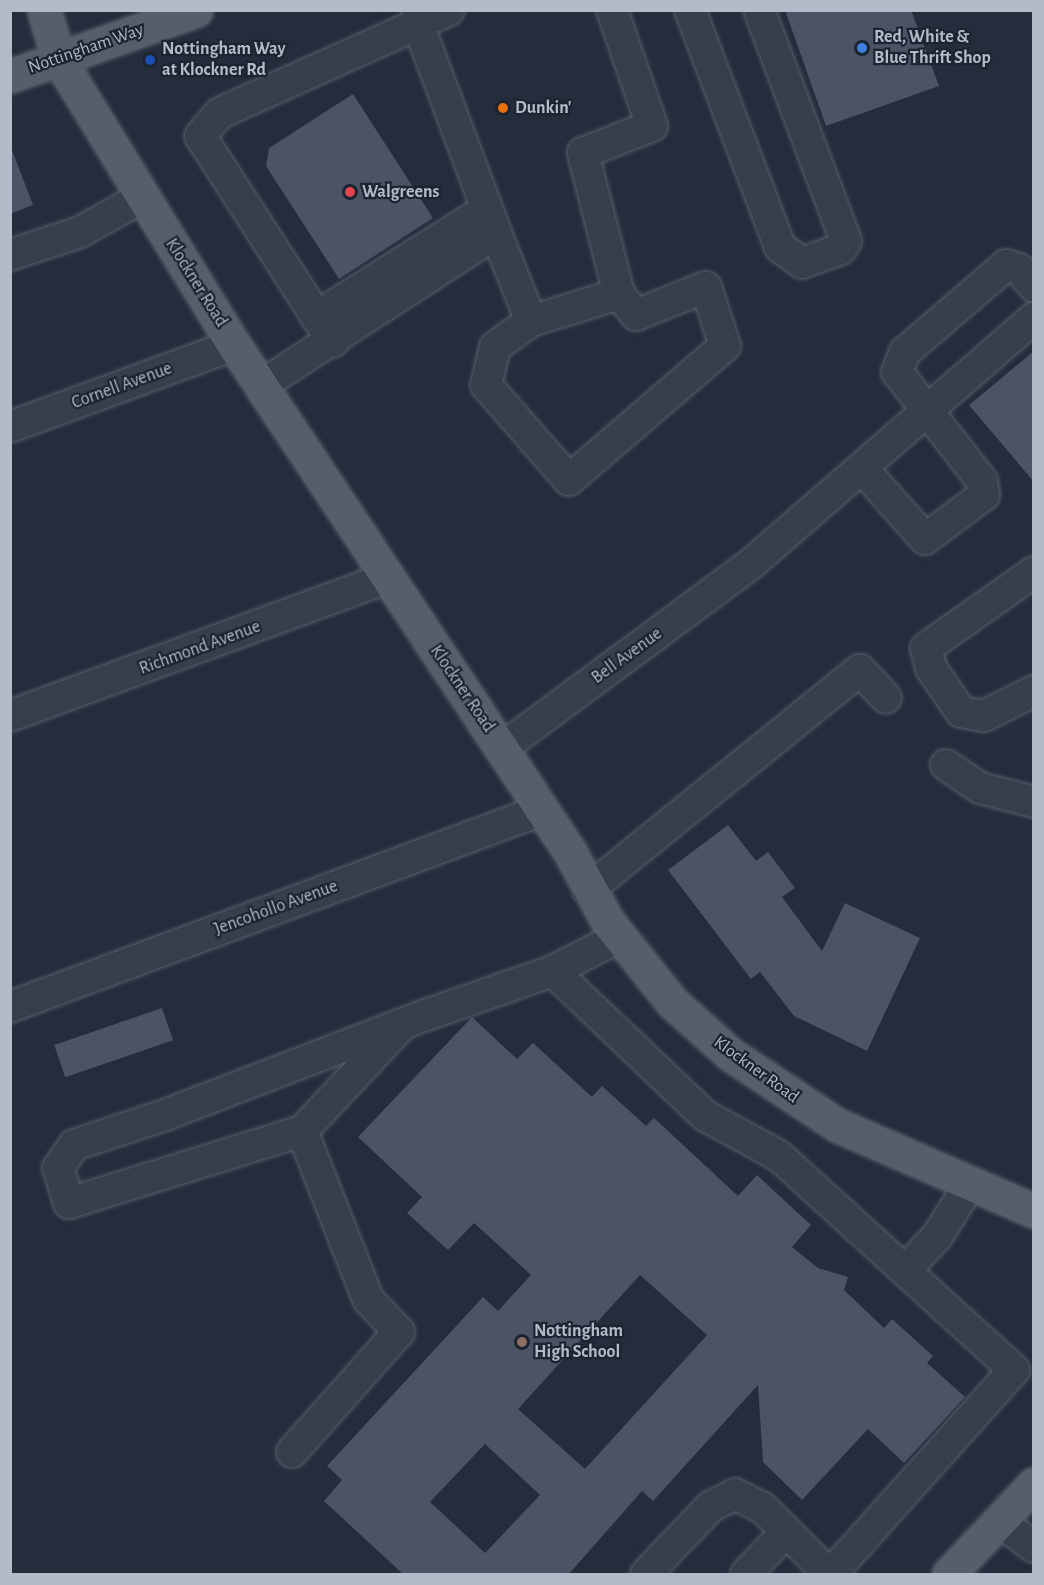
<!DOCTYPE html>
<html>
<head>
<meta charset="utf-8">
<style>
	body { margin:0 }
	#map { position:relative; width:1044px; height:1585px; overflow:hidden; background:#242d3c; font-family:"Alegreya Sans",sans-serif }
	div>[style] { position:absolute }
	.building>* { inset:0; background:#4b5365; transform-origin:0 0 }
	.roads { filter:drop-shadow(0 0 2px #565d6a) drop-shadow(0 0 2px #565d6a) }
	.minor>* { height:30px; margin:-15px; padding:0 15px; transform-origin:15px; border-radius:15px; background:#383f4c }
	.major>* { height:33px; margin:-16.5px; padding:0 16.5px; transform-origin:16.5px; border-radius:16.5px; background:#565e6c }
	.dots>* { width:16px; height:16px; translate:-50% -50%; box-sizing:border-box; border:3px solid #1d2431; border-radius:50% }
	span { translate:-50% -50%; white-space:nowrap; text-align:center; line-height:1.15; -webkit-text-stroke:4.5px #1d2431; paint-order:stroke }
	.poi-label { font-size:18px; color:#b4bac7; font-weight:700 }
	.left { translate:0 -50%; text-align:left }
	.street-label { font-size:18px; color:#b4bac7 }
	.frame { position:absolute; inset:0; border:12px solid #b4bac7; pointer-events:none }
</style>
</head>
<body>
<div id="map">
	<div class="building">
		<div style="clip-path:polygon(785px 10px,911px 10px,939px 86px,826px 126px)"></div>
		<div style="clip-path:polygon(353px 94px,433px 218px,339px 279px,266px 166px,269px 148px)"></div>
		<div style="clip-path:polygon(12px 150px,33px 205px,10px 214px,10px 151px)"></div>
		<div style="clip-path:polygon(1034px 351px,1034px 482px,969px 405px)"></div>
		<div style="clip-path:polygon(728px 825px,756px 861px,768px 852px,795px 888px,782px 897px,822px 951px,845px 903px,920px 938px,867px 1051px,794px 1016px,760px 972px,751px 979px,668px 870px)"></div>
		<div style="left:162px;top:1008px;width:34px;height:114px;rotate:71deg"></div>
		<div style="clip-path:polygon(evenodd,472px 1017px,517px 1059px,533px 1043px,592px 1097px,602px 1086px,646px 1126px,654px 1118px,738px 1196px,757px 1175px,811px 1225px,792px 1247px,818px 1268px,848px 1277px,844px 1290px,884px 1328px,892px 1319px,933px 1356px,927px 1363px,965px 1397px,904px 1463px,868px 1429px,802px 1500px,763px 1462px,758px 1385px,653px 1501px,642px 1491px,568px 1575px,404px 1575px,324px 1501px,342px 1480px,327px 1466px,483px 1297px,498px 1311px,531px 1275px,474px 1223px,448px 1250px,407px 1213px,422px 1197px,358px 1137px,472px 1017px,640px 1275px,707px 1335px,585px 1469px,518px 1409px,640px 1275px,472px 1017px,485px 1444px,540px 1495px,485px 1553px,430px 1502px,485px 1444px)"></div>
	</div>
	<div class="roads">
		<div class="minor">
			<div style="left:418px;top:10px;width:14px;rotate:90deg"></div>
			<div style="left:418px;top:24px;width:223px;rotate:69.5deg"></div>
			<div style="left:690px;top:10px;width:254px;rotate:69.2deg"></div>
			<div style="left:780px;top:247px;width:27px;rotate:36deg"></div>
			<div style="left:802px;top:263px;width:41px;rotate:-19.7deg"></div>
			<div style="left:841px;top:249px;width:9px;rotate:-58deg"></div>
			<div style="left:846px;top:241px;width:247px;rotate:-110.6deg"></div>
			<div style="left:10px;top:255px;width:74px;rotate:-18.2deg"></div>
			<div style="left:80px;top:232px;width:72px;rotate:-29.1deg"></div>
			<div style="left:316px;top:317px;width:202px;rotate:-32.3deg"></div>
			<div style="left:531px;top:321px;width:92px;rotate:-17.1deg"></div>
			<div style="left:619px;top:294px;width:146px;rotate:-104.3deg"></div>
			<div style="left:583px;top:153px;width:74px;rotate:-21.4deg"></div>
			<div style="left:652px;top:126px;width:123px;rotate:-109deg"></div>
			<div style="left:333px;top:342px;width:245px;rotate:-122.8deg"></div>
			<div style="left:200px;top:136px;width:30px;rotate:-49deg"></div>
			<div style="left:220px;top:113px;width:251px;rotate:-24.2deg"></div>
			<div style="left:262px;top:385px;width:279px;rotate:-33deg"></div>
			<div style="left:496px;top:233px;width:95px;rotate:68.3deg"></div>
			<div style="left:531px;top:321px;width:44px;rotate:144.2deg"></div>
			<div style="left:495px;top:347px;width:39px;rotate:103deg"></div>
			<div style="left:486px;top:385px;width:126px;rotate:48.9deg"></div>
			<div style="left:569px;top:480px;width:206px;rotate:-40.7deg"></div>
			<div style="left:725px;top:346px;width:62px;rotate:-107.9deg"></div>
			<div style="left:706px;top:287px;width:75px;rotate:158.2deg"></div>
			<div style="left:636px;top:315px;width:27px;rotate:-129deg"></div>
			<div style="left:10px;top:427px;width:239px;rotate:-20.1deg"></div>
			<div style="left:862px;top:468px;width:95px;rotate:48.4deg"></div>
			<div style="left:925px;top:539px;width:74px;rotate:-36.7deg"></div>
			<div style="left:984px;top:495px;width:14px;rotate:-98deg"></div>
			<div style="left:982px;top:481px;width:138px;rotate:-127.9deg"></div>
			<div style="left:897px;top:372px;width:22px;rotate:-68deg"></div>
			<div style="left:905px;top:352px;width:133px;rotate:-40.7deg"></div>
			<div style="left:1006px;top:265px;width:14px;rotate:17deg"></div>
			<div style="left:1019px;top:269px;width:23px;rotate:49deg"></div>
			<div style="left:1034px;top:572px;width:132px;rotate:144.9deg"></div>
			<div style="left:926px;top:648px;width:21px;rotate:76deg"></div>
			<div style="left:931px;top:668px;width:53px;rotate:55.7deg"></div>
			<div style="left:961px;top:712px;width:23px;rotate:10deg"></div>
			<div style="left:984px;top:716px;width:56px;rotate:-26.6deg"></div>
			<div style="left:10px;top:716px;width:402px;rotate:-20.1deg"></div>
			<div style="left:501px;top:749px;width:312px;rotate:-36.5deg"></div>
			<div style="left:752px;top:563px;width:374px;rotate:-41deg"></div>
			<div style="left:946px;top:765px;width:41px;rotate:34.1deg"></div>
			<div style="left:980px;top:788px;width:56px;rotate:14.5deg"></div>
			<div style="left:588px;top:890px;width:350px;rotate:-39deg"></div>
			<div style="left:860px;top:670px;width:38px;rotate:47deg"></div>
			<div style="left:553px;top:971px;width:209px;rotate:43.6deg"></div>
			<div style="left:704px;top:1115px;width:85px;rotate:28.7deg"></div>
			<div style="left:779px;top:1156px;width:318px;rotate:42.3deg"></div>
			<div style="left:1014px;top:1370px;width:274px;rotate:131.9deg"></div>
			<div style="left:10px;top:1007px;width:567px;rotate:-20.32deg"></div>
			<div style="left:402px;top:1025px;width:146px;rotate:133.3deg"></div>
			<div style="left:302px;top:1131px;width:244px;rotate:162.8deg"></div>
			<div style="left:69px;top:1203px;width:37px;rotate:-107deg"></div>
			<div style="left:58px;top:1168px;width:28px;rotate:-55deg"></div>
			<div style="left:74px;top:1145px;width:96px;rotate:-18.2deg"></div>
			<div style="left:165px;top:1115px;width:280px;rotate:-21deg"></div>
			<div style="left:426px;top:1015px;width:134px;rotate:-19.1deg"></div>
			<div style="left:553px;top:971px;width:74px;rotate:-27.3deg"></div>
			<div style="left:906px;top:1270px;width:47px;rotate:-47.6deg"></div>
			<div style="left:938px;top:1235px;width:62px;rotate:-58.1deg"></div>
			<div style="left:292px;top:1452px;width:161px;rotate:-48.3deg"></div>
			<div style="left:399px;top:1332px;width:45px;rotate:-133.2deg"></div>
			<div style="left:368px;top:1299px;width:180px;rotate:-111.4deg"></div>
			<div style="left:999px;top:1521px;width:44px;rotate:36.6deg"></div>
			<div style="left:646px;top:1574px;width:93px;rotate:-46.3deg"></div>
			<div style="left:710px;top:1507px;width:28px;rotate:-27deg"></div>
			<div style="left:735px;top:1494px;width:31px;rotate:27deg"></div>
			<div style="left:763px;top:1508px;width:93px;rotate:45deg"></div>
			<div style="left:746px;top:1574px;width:58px;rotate:-46.4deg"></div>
		</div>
		<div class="major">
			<div style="left:44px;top:10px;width:50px;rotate:73.7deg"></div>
			<div style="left:58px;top:58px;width:337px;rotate:58.5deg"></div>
			<div style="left:234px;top:345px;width:608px;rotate:56.47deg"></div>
			<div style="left:570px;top:852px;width:80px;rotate:61.5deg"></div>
			<div style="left:608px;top:922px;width:102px;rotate:51.3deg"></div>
			<div style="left:672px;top:1002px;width:78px;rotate:41.9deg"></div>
			<div style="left:730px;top:1054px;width:128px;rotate:33.6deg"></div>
			<div style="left:837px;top:1125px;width:215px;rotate:23.6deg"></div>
			<div style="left:10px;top:76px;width:197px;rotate:-19.5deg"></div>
			<div style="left:949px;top:1574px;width:124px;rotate:-46.6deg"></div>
		</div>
	</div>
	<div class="dots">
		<div style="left:862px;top:48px;background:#3f7fe0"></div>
		<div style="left:150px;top:60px;background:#1a4fb4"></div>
		<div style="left:503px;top:108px;background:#e8710a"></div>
		<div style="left:350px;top:192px;background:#e0444e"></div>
		<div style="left:522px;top:1342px;background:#8d6e63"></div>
	</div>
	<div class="poi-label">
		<span class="left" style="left:874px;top:48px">Red, White &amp;<br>Blue Thrift Shop</span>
		<span class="left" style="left:162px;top:60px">Nottingham Way<br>at Klockner Rd</span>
		<span class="left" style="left:515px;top:108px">Dunkin'</span>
		<span class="left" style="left:362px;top:192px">Walgreens</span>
		<span class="left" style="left:534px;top:1342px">Nottingham<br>High School</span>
	</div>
	<div class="street-label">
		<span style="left:86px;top:49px;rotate:-19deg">Nottingham Way</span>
		<span style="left:196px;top:283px;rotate:58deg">Klockner Road</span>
		<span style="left:122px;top:386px;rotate:-20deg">Cornell Avenue</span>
		<span style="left:200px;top:648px;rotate:-20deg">Richmond Avenue</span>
		<span style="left:627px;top:656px;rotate:-36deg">Bell Avenue</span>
		<span style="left:462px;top:689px;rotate:56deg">Klockner Road</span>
		<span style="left:276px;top:908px;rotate:-20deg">Jencohollo Avenue</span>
		<span style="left:756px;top:1070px;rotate:36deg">Klockner Road</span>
	</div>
	<div class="frame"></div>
</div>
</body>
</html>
